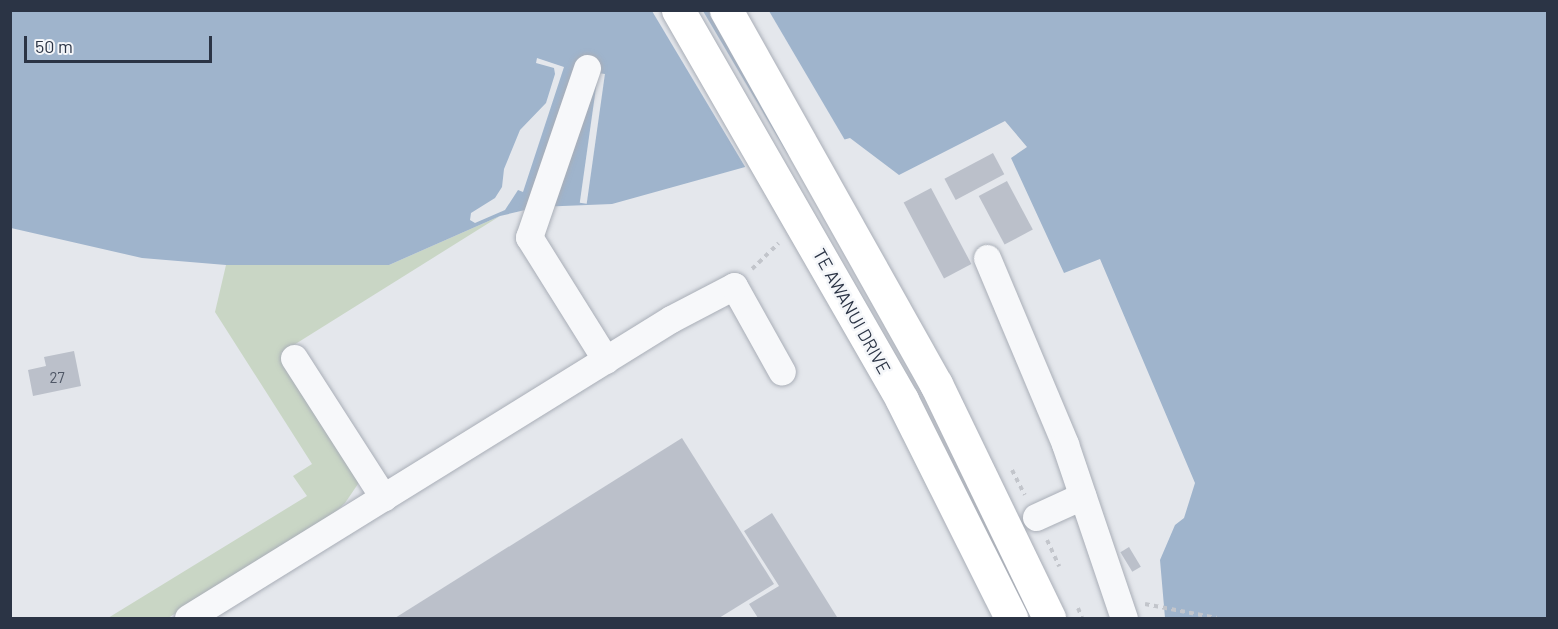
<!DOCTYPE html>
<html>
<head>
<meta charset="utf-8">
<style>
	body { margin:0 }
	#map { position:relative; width:1558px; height:629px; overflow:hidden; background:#e4e7ec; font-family:Barlow,sans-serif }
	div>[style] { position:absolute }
	.green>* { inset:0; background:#c9d6c5 }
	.water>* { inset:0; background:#9fb4cc }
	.pier>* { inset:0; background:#e4e7ec; transform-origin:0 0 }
	.building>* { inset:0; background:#bbc0ca; transform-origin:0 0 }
	.path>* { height:4px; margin-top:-2px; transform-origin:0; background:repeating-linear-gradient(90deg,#c2c5cb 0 4.5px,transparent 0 9px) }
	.roads { filter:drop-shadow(0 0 2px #a9aeb7) drop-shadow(0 0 2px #a9aeb7) }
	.minor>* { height:27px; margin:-13.5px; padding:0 13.5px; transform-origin:13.5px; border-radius:13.5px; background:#f7f8fa }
	.highway>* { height:33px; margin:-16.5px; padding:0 16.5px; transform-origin:16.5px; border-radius:16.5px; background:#fff }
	span { translate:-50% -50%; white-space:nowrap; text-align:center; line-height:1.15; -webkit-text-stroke:5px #f4f6f9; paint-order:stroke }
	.number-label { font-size:15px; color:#4f5766 }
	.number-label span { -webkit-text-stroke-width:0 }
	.street-label { font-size:18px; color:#2b3445 }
	.frame { position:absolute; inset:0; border:12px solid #2b3445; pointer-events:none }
	.scale { position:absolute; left:24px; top:36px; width:188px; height:27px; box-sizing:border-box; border:3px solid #2b3445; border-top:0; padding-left:8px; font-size:18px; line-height:21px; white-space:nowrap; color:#2b3445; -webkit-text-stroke:4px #f4f6f9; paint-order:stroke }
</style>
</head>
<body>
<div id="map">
	<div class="green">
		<div style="clip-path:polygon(500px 216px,281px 353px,360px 481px,345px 503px,328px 519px,168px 618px,108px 618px,307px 496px,293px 476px,312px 464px,215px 312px,226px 265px,389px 265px)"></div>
	</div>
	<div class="water">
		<div style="clip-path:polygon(11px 11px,1547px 11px,1547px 618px,1165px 618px,1160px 560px,1175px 525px,1184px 518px,1195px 483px,1100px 259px,1064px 273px,1011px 158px,1027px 147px,1005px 121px,899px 175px,850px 138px,612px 204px,538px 207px,500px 216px,389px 265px,226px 265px,142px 258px,11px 228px)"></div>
	</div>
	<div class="pier">
		<div style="clip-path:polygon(652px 11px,703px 11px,790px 158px,747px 170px)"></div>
		<div style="clip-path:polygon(711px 11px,769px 11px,846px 142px,796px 156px)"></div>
		<div style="clip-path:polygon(537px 58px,564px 67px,523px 192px,518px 190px,505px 210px,475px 223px,470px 220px,471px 213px,495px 198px,502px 187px,504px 169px,520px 130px,546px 103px,555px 74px,554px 68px,536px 63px)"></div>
		<div style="left:598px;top:73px;width:7px;height:131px;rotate:8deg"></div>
	</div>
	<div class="building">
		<div style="left:993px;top:153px;width:24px;height:55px;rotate:62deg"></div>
		<div style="left:1007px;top:181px;width:55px;height:32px;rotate:62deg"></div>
		<div style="left:931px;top:188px;width:86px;height:31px;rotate:62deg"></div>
		<div style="clip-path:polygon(74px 351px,81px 386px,33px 396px,28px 370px,46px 366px,44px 357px)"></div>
		<div style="clip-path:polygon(682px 438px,774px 584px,719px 618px,395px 618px)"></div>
		<div style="clip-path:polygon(772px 513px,837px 617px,835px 618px,758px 618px,749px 604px,779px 586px,744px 531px)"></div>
		<div style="left:1129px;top:547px;width:23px;height:10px;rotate:59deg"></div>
	</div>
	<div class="path">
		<div style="left:752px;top:269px;width:37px;rotate:-44deg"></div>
		<div style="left:1012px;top:470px;width:28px;rotate:63deg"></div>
		<div style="left:1047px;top:540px;width:29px;rotate:65deg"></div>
		<div style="left:1145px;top:604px;width:73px;rotate:11deg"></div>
		<div style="left:1078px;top:608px;width:11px;rotate:68deg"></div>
	</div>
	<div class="roads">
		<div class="minor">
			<div style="left:587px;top:68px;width:179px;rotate:108.9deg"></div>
			<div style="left:529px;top:237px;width:145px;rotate:58deg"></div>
			<div style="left:987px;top:258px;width:202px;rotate:67.2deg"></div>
			<div style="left:1065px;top:444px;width:184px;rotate:71.3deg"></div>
			<div style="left:294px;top:358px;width:166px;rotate:57.3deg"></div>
			<div style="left:1036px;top:517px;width:51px;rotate:-24.5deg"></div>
			<div style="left:188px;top:618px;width:568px;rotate:-31.76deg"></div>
			<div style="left:671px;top:319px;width:71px;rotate:-27.6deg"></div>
			<div style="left:734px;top:286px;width:98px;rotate:60.8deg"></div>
		</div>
		<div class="highway">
			<div style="left:678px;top:10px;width:450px;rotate:60.1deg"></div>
			<div style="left:902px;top:400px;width:244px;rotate:63.4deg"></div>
			<div style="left:726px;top:10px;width:429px;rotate:60.7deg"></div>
			<div style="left:936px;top:384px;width:260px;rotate:64.2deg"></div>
		</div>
	</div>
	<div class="number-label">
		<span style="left:57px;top:378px">27</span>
	</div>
	<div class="street-label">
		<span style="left:852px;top:311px;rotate:61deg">TE AWANUI DRIVE</span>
	</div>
	<div class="frame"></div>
	<div class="scale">50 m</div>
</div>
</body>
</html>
